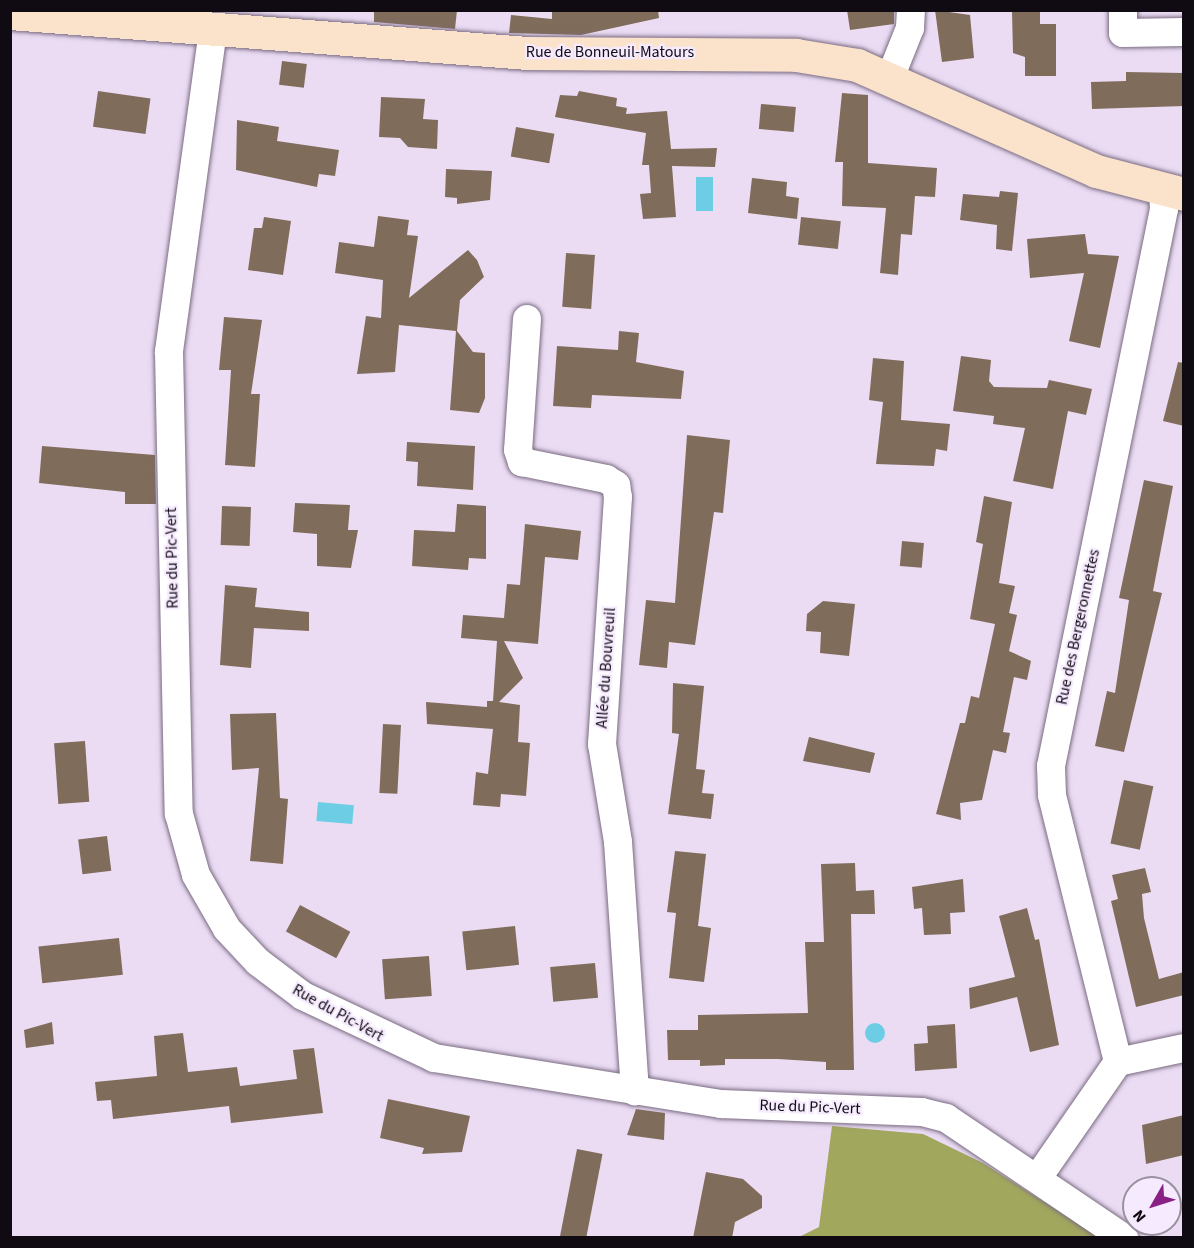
<!DOCTYPE html>
<html>
<head>
<meta charset="utf-8">
<style>
	body { margin:0 }
	#map { position:relative; width:1194px; height:1248px; overflow:hidden; background:#ebdcf4; font-family:"Source Sans 3",sans-serif }
	div>[style] { position:absolute }
	.forest>* { inset:0; background:#a2a75e }
	.water>* { inset:0; background:#6ccde4; transform-origin:0 0 }
	.round { border-radius:50% }
	.building>* { inset:0; background:#806c5b; transform-origin:0 0 }
	.roads { filter:drop-shadow(0 0 2px #796b81) drop-shadow(0 0 2px #796b81) }
	.minor>* { height:28px; margin:-14px; padding:0 14px; transform-origin:14px; border-radius:14px; background:#fff }
	.major>* { height:33px; margin:-16.5px; padding:0 16.5px; transform-origin:16.5px; border-radius:16.5px; background:#fae2cb }
	span { translate:-50% -50%; white-space:nowrap; text-align:center; line-height:1.15; -webkit-text-stroke:4.5px #f6eafe; paint-order:stroke }
	.street-label { font-size:16px; color:#100b13 }
	.frame { position:absolute; inset:0; border:12px solid #100b13; pointer-events:none }
	.north { position:absolute; left:1122px; top:1176px; width:60px; height:60px; box-sizing:border-box; background:#f6eafe; border:2px solid #9a91a0; border-radius:50%; rotate:231deg; font-size:16px; font-weight:700; line-height:24px; text-align:center; color:#100b13 }
	.north::after { content:''; display:block; margin:auto; width:21px; height:27px; background:#892086; clip-path:polygon(50% 0,100% 100%,50% 72%,0 100%) }
</style>
</head>
<body>
<div id="map">
	<div class="forest">
		<div style="clip-path:polygon(832px 1126px,923px 1134px,983px 1163px,1099px 1237px,797px 1238px,819px 1227px)"></div>
	</div>
	<div class="water">
		<div style="left:696px;top:177px;width:17px;height:34px"></div>
		<div style="left:318px;top:802px;width:36px;height:19px;rotate:5deg"></div>
		<div class="round" style="left:865px;top:1023px;width:20px;height:20px"></div>
	</div>
	<div class="building">
		<div style="clip-path:polygon(374px 10px,457px 10px,455px 29px,374px 22px)"></div>
		<div style="clip-path:polygon(552px 10px,658px 10px,659px 18px,581px 35px,509px 33px,511px 15px,552px 19px)"></div>
		<div style="clip-path:polygon(847px 10px,894px 10px,894px 24px,850px 30px)"></div>
		<div style="clip-path:polygon(935px 10px,970px 15px,974px 58px,942px 62px)"></div>
		<div style="clip-path:polygon(1040px 10px,1040px 24px,1056px 24px,1056px 76px,1025px 76px,1025px 57px,1013px 53px,1012px 12px)"></div>
		<div style="left:282px;top:61px;width:25px;height:24px;rotate:7deg"></div>
		<div style="clip-path:polygon(1126px 72px,1184px 73px,1184px 106px,1092px 109px,1091px 82px,1126px 81px)"></div>
		<div style="left:98px;top:91px;width:53px;height:36px;rotate:8deg"></div>
		<div style="clip-path:polygon(579px 91px,617px 98px,616px 106px,627px 108px,626px 114px,667px 111px,671px 149px,717px 148px,715px 167px,672px 166px,676px 217px,643px 219px,640px 194px,651px 193px,649px 165px,642px 165px,646px 133px,555px 117px,560px 95px,577px 96px)"></div>
		<div style="clip-path:polygon(842px 93px,868px 95px,868px 163px,937px 168px,935px 197px,915px 196px,912px 235px,901px 234px,898px 275px,880px 273px,886px 208px,842px 206px,843px 162px,835px 162px)"></div>
		<div style="clip-path:polygon(381px 97px,425px 99px,423px 119px,438px 120px,437px 149px,408px 147px,400px 138px,379px 137px)"></div>
		<div style="left:761px;top:104px;width:35px;height:25px;rotate:5deg"></div>
		<div style="clip-path:polygon(237px 120px,279px 127px,277px 141px,339px 150px,335px 176px,319px 174px,317px 187px,236px 170px)"></div>
		<div style="left:516px;top:127px;width:39px;height:30px;rotate:10deg"></div>
		<div style="clip-path:polygon(446px 169px,492px 171px,490px 200px,457px 204px,457px 198px,445px 197px)"></div>
		<div style="clip-path:polygon(752px 178px,787px 182px,786px 196px,799px 198px,797px 219px,748px 213px)"></div>
		<div style="clip-path:polygon(1000px 191px,1018px 193px,1012px 251px,996px 249px,997px 225px,960px 220px,963px 194px,999px 197px)"></div>
		<div style="clip-path:polygon(378px 216px,409px 220px,407px 235px,418px 236px,409px 298px,468px 250px,477px 260px,484px 277px,460px 300px,457px 331px,473px 352px,485px 353px,485px 398px,479px 413px,450px 410px,456px 331px,399px 325px,395px 372px,357px 374px,366px 316px,381px 318px,383px 280px,335px 273px,339px 242px,374px 247px)"></div>
		<div style="clip-path:polygon(264px 217px,291px 221px,283px 275px,248px 270px,254px 228px,262px 228px)"></div>
		<div style="left:801px;top:217px;width:40px;height:28px;rotate:6deg"></div>
		<div style="clip-path:polygon(1085px 234px,1088px 254px,1119px 256px,1100px 348px,1069px 341px,1084px 273px,1030px 278px,1027px 239px)"></div>
		<div style="left:566px;top:253px;width:29px;height:54px;rotate:4deg"></div>
		<div style="clip-path:polygon(224px 317px,262px 320px,251px 394px,260px 394px,255px 467px,225px 465px,231px 370px,219px 370px)"></div>
		<div style="clip-path:polygon(619px 331px,639px 333px,636px 362px,684px 371px,681px 399px,592px 395px,591px 408px,553px 406px,557px 346px,618px 350px)"></div>
		<div style="clip-path:polygon(961px 356px,991px 360px,989px 381px,994px 387px,1047px 388px,1049px 380px,1092px 389px,1086px 415px,1068px 411px,1053px 489px,1013px 481px,1025px 428px,993px 424px,994px 416px,953px 411px)"></div>
		<div style="clip-path:polygon(873px 358px,904px 361px,901px 420px,950px 424px,947px 451px,936px 449px,934px 466px,876px 464px,883px 402px,869px 400px)"></div>
		<div style="clip-path:polygon(1178px 362px,1184px 363px,1184px 426px,1163px 421px)"></div>
		<div style="clip-path:polygon(687px 435px,730px 440px,723px 513px,714px 512px,695px 645px,669px 642px,667px 668px,639px 665px,646px 600px,675px 603px)"></div>
		<div style="clip-path:polygon(407px 442px,475px 446px,473px 490px,417px 486px,418px 462px,406px 461px)"></div>
		<div style="clip-path:polygon(42px 446px,155px 455px,156px 504px,125px 504px,125px 492px,39px 483px)"></div>
		<div style="clip-path:polygon(1144px 480px,1173px 486px,1153px 591px,1162px 593px,1124px 752px,1095px 746px,1107px 691px,1115px 693px,1129px 600px,1119px 598px)"></div>
		<div style="clip-path:polygon(984px 496px,1012px 502px,999px 583px,1015px 586px,1009px 613px,1017px 615px,1009px 651px,1031px 661px,1027px 680px,1014px 677px,1003px 732px,1010px 733px,1006px 753px,993px 750px,982px 800px,960px 803px,961px 820px,936px 814px,960px 723px,965px 723px,971px 696px,979px 698px,995px 624px,970px 619px,983px 544px,976px 542px)"></div>
		<div style="clip-path:polygon(295px 503px,350px 505px,348px 530px,358px 530px,351px 568px,317px 566px,317px 534px,293px 532px)"></div>
		<div style="clip-path:polygon(457px 504px,486px 506px,486px 559px,469px 558px,468px 570px,412px 566px,414px 530px,455px 532px)"></div>
		<div style="left:222px;top:506px;width:29px;height:39px;rotate:2deg"></div>
		<div style="clip-path:polygon(525px 524px,581px 531px,578px 560px,545px 557px,538px 644px,504px 641px,523px 678px,499px 702px,520px 705px,518px 742px,530px 743px,526px 796px,501px 794px,500px 807px,473px 805px,476px 772px,488px 774px,493px 729px,427px 724px,426px 702px,487px 707px,487px 701px,493px 701px,497px 641px,461px 638px,463px 615px,504px 618px,507px 584px,520px 585px)"></div>
		<div style="left:902px;top:541px;width:22px;height:25px;rotate:5deg"></div>
		<div style="clip-path:polygon(225px 585px,257px 588px,255px 607px,309px 612px,309px 631px,254px 628px,251px 668px,220px 665px)"></div>
		<div style="clip-path:polygon(823px 601px,855px 604px,849px 656px,820px 653px,821px 632px,806px 631px,807px 614px)"></div>
		<div style="clip-path:polygon(673px 683px,704px 686px,696px 769px,705px 770px,702px 793px,714px 794px,711px 819px,668px 814px,679px 734px,672px 733px)"></div>
		<div style="clip-path:polygon(276px 713px,280px 798px,288px 799px,283px 864px,250px 861px,259px 768px,232px 770px,230px 714px)"></div>
		<div style="left:383px;top:724px;width:18px;height:69px;rotate:3deg"></div>
		<div style="clip-path:polygon(809px 737px,875px 753px,870px 773px,803px 761px)"></div>
		<div style="left:85px;top:741px;width:61px;height:31px;rotate:86deg"></div>
		<div style="left:1124px;top:780px;width:30px;height:65px;rotate:12deg"></div>
		<div style="left:107px;top:836px;width:35px;height:29px;rotate:83deg"></div>
		<div style="clip-path:polygon(675px 851px,706px 854px,698px 926px,711px 928px,704px 982px,669px 978px,676px 913px,667px 912px)"></div>
		<div style="clip-path:polygon(855px 863px,856px 891px,874px 890px,875px 914px,851px 914px,854px 1070px,826px 1070px,826px 1062px,778px 1059px,725px 1059px,725px 1065px,700px 1066px,700px 1060px,668px 1060px,667px 1030px,698px 1030px,698px 1015px,808px 1013px,805px 942px,824px 942px,821px 864px)"></div>
		<div style="clip-path:polygon(1145px 868px,1151px 892px,1142px 894px,1144px 918px,1159px 979px,1184px 972px,1184px 995px,1136px 1007px,1111px 901px,1118px 899px,1112px 875px)"></div>
		<div style="clip-path:polygon(963px 879px,965px 912px,950px 913px,951px 934px,924px 935px,922px 908px,914px 909px,912px 887px)"></div>
		<div style="left:300px;top:905px;width:57px;height:30px;rotate:28deg"></div>
		<div style="clip-path:polygon(1027px 908px,1035px 940px,1039px 939px,1059px 1045px,1030px 1052px,1017px 997px,970px 1009px,969px 988px,1015px 977px,999px 916px)"></div>
		<div style="left:515px;top:926px;width:39px;height:53px;rotate:84deg"></div>
		<div style="left:119px;top:938px;width:37px;height:81px;rotate:84deg"></div>
		<div style="left:429px;top:956px;width:40px;height:47px;rotate:86deg"></div>
		<div style="left:595px;top:963px;width:35px;height:45px;rotate:85deg"></div>
		<div style="clip-path:polygon(52px 1022px,54px 1044px,26px 1048px,24px 1030px)"></div>
		<div style="clip-path:polygon(955px 1024px,957px 1068px,915px 1071px,914px 1044px,928px 1043px,927px 1026px)"></div>
		<div style="clip-path:polygon(183px 1033px,188px 1072px,237px 1067px,240px 1086px,297px 1079px,293px 1050px,314px 1048px,323px 1113px,231px 1123px,229px 1106px,113px 1119px,111px 1100px,97px 1101px,95px 1082px,157px 1076px,154px 1036px)"></div>
		<div style="clip-path:polygon(388px 1099px,470px 1116px,462px 1152px,422px 1154px,424px 1148px,380px 1138px)"></div>
		<div style="clip-path:polygon(636px 1109px,665px 1113px,664px 1140px,627px 1135px)"></div>
		<div style="clip-path:polygon(1184px 1115px,1184px 1155px,1146px 1164px,1142px 1125px)"></div>
		<div style="left:577px;top:1149px;width:26px;height:91px;rotate:11deg"></div>
		<div style="clip-path:polygon(706px 1172px,743px 1179px,762px 1196px,762px 1208px,735px 1222px,732px 1238px,693px 1238px)"></div>
	</div>
	<div class="roads">
		<div class="minor">
			<div style="left:1123px;top:10px;width:23px;rotate:90deg"></div>
			<div style="left:1123px;top:33px;width:61px;rotate:-0.9deg"></div>
			<div style="left:213px;top:30px;width:325px;rotate:97.8deg"></div>
			<div style="left:169px;top:352px;width:462px;rotate:88.8deg"></div>
			<div style="left:179px;top:814px;width:63px;rotate:74.4deg"></div>
			<div style="left:196px;top:875px;width:62px;rotate:60.1deg"></div>
			<div style="left:227px;top:929px;width:45px;rotate:46.8deg"></div>
			<div style="left:258px;top:962px;width:56px;rotate:37.1deg"></div>
			<div style="left:303px;top:996px;width:145px;rotate:25.3deg"></div>
			<div style="left:434px;top:1058px;width:291px;rotate:9.1deg"></div>
			<div style="left:721px;top:1104px;width:201px;rotate:2.3deg"></div>
			<div style="left:922px;top:1112px;width:25px;rotate:14deg"></div>
			<div style="left:946px;top:1118px;width:215px;rotate:34deg"></div>
			<div style="left:890px;top:78px;width:54px;rotate:-68.2deg"></div>
			<div style="left:910px;top:28px;width:18px;rotate:-87deg"></div>
			<div style="left:527px;top:319px;width:131px;rotate:93.9deg"></div>
			<div style="left:518px;top:450px;width:13px;rotate:72deg"></div>
			<div style="left:522px;top:462px;width:86px;rotate:11.4deg"></div>
			<div style="left:606px;top:479px;width:12px;rotate:31deg"></div>
			<div style="left:616px;top:485px;width:12px;rotate:81deg"></div>
			<div style="left:618px;top:497px;width:248px;rotate:93.7deg"></div>
			<div style="left:602px;top:744px;width:99px;rotate:80.7deg"></div>
			<div style="left:618px;top:842px;width:250px;rotate:86.1deg"></div>
			<div style="left:1118px;top:1062px;width:275px;rotate:-103.9deg"></div>
			<div style="left:1052px;top:795px;width:29px;rotate:-92deg"></div>
			<div style="left:1051px;top:766px;width:568px;rotate:-78.53deg"></div>
			<div style="left:1164px;top:209px;width:19px;rotate:-93deg"></div>
			<div style="left:1039px;top:1176px;width:139px;rotate:-55.3deg"></div>
			<div style="left:1118px;top:1062px;width:67px;rotate:-12deg"></div>
		</div>
		<div class="major">
			<div style="left:10px;top:13px;width:520px;rotate:4.42deg"></div>
			<div style="left:528px;top:53px;width:268px;rotate:0.4deg"></div>
			<div style="left:796px;top:55px;width:62px;rotate:9.3deg"></div>
			<div style="left:857px;top:65px;width:261px;rotate:23.9deg"></div>
			<div style="left:1096px;top:171px;width:91px;rotate:14.6deg"></div>
		</div>
	</div>
	<div class="street-label">
		<span style="left:610px;top:52px">Rue de Bonneuil-Matours</span>
		<span style="left:172px;top:558px;rotate:-91deg">Rue du Pic-Vert</span>
		<span style="left:1078px;top:627px;rotate:-78deg">Rue des Bergeronnettes</span>
		<span style="left:606px;top:668px;rotate:-86deg">Allée du Bouvreuil</span>
		<span style="left:338px;top:1013px;rotate:29deg">Rue du Pic-Vert</span>
		<span style="left:810px;top:1107px;rotate:2deg">Rue du Pic-Vert</span>
	</div>
	<div class="frame"></div>
	<div class="north">N</div>
</div>
</body>
</html>
